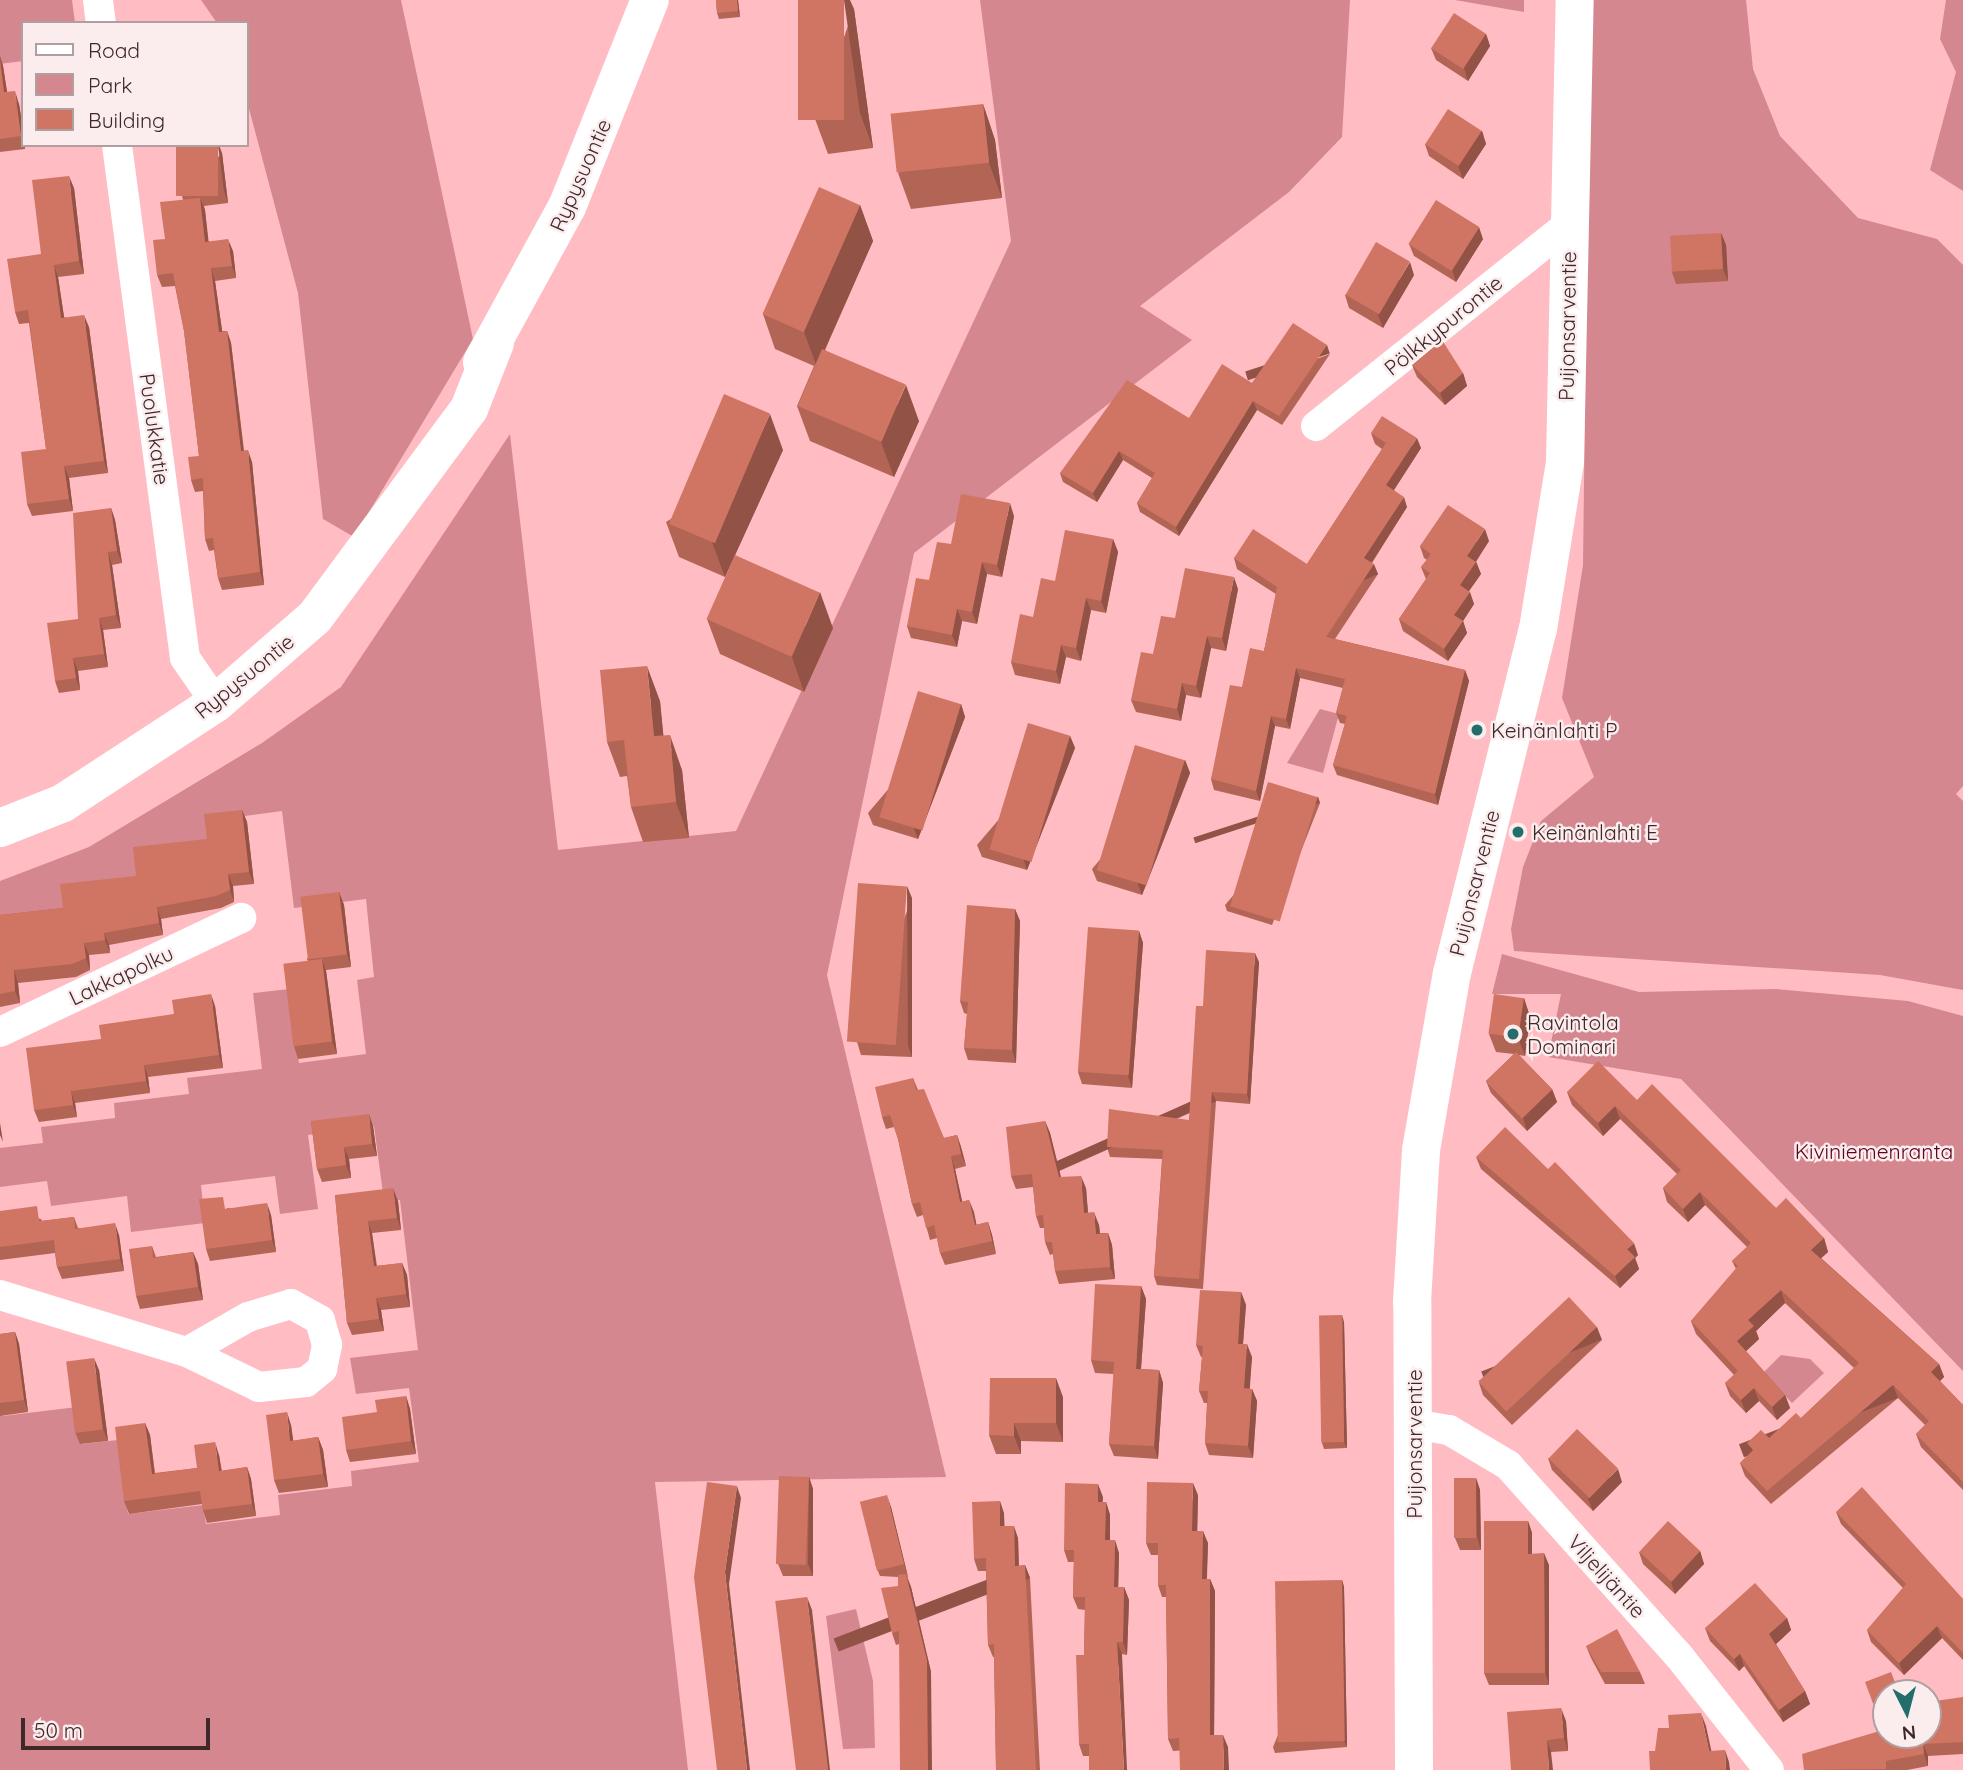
<!DOCTYPE html>
<html>
<head>
<meta charset="utf-8">
<style>
	body { margin:0 }
	#map { position:relative; width:1963px; height:1770px; overflow:hidden; background:#ffbcc3; font-family:Quicksand,sans-serif }
	div>[style] { position:absolute }
	.green>* { inset:0; background:#d4878f }
	.street>* { height:30px; margin:-15px; padding:0 15px; transform-origin:15px; border-radius:15px; background:#fff }
	.secondary>* { height:38px; margin:-19px; padding:0 19px; transform-origin:19px; border-radius:19px; background:#fff }
	.wall>* { inset:0; background:#b36555 }
	.shaded-wall>* { inset:0; background:#925245; transform-origin:0 0 }
	.building>* { inset:0; background:#d07563; transform-origin:0 0 }
	.dots>* { width:19px; height:19px; translate:-50% -50%; box-sizing:border-box; border:4px solid #fbedee; border-radius:50% }
	span { translate:-50% -50%; white-space:nowrap; text-align:center; line-height:1.15; -webkit-text-stroke:5px #fbedee; paint-order:stroke }
	.street-label { font-size:21px; color:#40272a }
	.poi-label { font-size:21px; color:#40272a }
	.left { translate:0 -50%; text-align:left }
	.park-label { font-size:21px; color:#5d051f }
	.legend { position:absolute; left:21px; top:21px; width:228px; height:126px; box-sizing:border-box; background:#fbedee; border:2px solid #b09ea0; margin:0; padding:9px 12px; list-style:none; font-size:21px; color:#40272a }
	.legend li { display:flex; align-items:center; gap:14px; height:35px }
	.legend b { width:35px; border:2px solid #b09ea0 }
	.north { position:absolute; left:1872px; top:1679px; width:70px; height:70px; box-sizing:border-box; background:#fbedee; border:2px solid #b09ea0; border-radius:50%; rotate:174deg; font-size:19px; font-weight:700; line-height:28px; text-align:center; color:#40272a }
	.north::after { content:''; display:block; margin:auto; width:24px; height:32px; background:#236e6c; clip-path:polygon(50% 0,100% 100%,50% 72%,0 100%) }
	.scale { position:absolute; left:21px; top:1718px; width:189px; height:32px; box-sizing:border-box; border:4px solid #40272a; border-top:0; padding-left:9px; font-size:21px; line-height:24px; white-space:nowrap; color:#40272a; -webkit-text-stroke:5px #fbedee; paint-order:stroke }
</style>
</head>
<body>
<div id="map">
	<div class="green">
		<div style="clip-path:polygon(0 0,72px 0,75px 23px,23px 23px,23px 61px,0 64px)"></div>
		<div style="clip-path:polygon(201px 0,401px 0,473px 339px,354px 537px,323px 519px,298px 293px,247px 101px,247px 23px,217px 23px)"></div>
		<div style="clip-path:polygon(980px 0,1350px 0,1342px 137px,1289px 192px,1140px 306px,1192px 340px,914px 553px,827px 975px,946px 1477px,655px 1482px,688px 1770px,0 1770px,0 1401px,3px 1416px,77px 1407px,82px 1444px,118px 1440px,128px 1514px,203px 1505px,206px 1524px,280px 1515px,278px 1495px,352px 1486px,351px 1471px,419px 1462px,409px 1388px,356px 1394px,350px 1358px,418px 1350px,400px 1200px,384px 1201px,374px 1126px,308px 1135px,318px 1209px,280px 1214px,275px 1176px,201px 1185px,205px 1223px,131px 1232px,127px 1196px,51px 1206px,47px 1181px,0 1187px,0 1148px,43px 1143px,41px 1127px,115px 1118px,114px 1103px,189px 1094px,187px 1078px,262px 1069px,253px 993px,289px 989px,299px 1063px,366px 1054px,357px 980px,374px 977px,366px 899px,294px 908px,282px 811px,208px 821px,210px 845px,67px 912px,0 921px,0 881px,89px 847px,262px 743px,341px 687px,510px 434px,558px 850px,736px 831px,1011px 241px)"></div>
		<div style="clip-path:polygon(1455px 0,1524px 0,1524px 12px)"></div>
		<div style="clip-path:polygon(1590px 0,1746px 0,1753px 69px,1780px 136px,1858px 218px,1937px 239px,1963px 265px,1963px 786px,1956px 794px,1963px 801px,1963px 990px,1880px 975px,1514px 951px,1511px 929px,1523px 867px,1541px 821px,1594px 777px,1562px 698px,1583px 565px)"></div>
		<div style="clip-path:polygon(1946px 0,1963px 0,1963px 191px,1930px 170px,1956px 72px,1940px 39px)"></div>
		<div style="clip-path:polygon(1320px 709px,1339px 714px,1323px 773px,1287px 763px)"></div>
		<div style="clip-path:polygon(1502px 954px,1639px 992px,1776px 989px,1908px 1001px,1963px 1016px,1963px 1371px,1681px 1079px,1548px 1057px,1561px 994px,1492px 994px)"></div>
		<div style="clip-path:polygon(1781px 1355px,1810px 1359px,1824px 1373px,1792px 1403px,1763px 1373px)"></div>
		<div style="clip-path:polygon(856px 1609px,873px 1681px,875px 1748px,843px 1749px,826px 1616px)"></div>
	</div>
	<div class="street">
		<div style="left:98px;top:0;width:23px;rotate:83deg"></div>
		<div style="left:117px;top:145px;width:517px;rotate:82.45deg"></div>
		<div style="left:185px;top:658px;width:55px;rotate:55.4deg"></div>
		<div style="left:1316px;top:426px;width:324px;rotate:-38.6deg"></div>
		<div style="left:0;top:1032px;width:267px;rotate:-25.3deg"></div>
		<div style="left:0;top:1295px;width:195px;rotate:17deg"></div>
		<div style="left:187px;top:1352px;width:80px;rotate:25.9deg"></div>
		<div style="left:259px;top:1387px;width:47px;rotate:-6.1deg"></div>
		<div style="left:306px;top:1382px;width:21px;rotate:-39deg"></div>
		<div style="left:322px;top:1369px;width:25px;rotate:-78deg"></div>
		<div style="left:327px;top:1345px;width:26px;rotate:-106deg"></div>
		<div style="left:320px;top:1320px;width:33px;rotate:-151deg"></div>
		<div style="left:291px;top:1304px;width:45px;rotate:163.2deg"></div>
		<div style="left:248px;top:1317px;width:70px;rotate:150.2deg"></div>
		<div style="left:1414px;top:1424px;width:36px;rotate:10deg"></div>
		<div style="left:1449px;top:1430px;width:69px;rotate:30.7deg"></div>
		<div style="left:1508px;top:1465px;width:256px;rotate:48.2deg"></div>
		<div style="left:1679px;top:1656px;width:145px;rotate:51.7deg"></div>
	</div>
	<div class="secondary">
		<div style="left:482px;top:362px;width:177px;rotate:-61.3deg"></div>
		<div style="left:567px;top:207px;width:223px;rotate:-68.2deg"></div>
		<div style="left:0;top:828px;width:68px;rotate:-21.6deg"></div>
		<div style="left:63px;top:803px;width:183px;rotate:-33.2deg"></div>
		<div style="left:216px;top:703px;width:131px;rotate:-41deg"></div>
		<div style="left:315px;top:617px;width:259px;rotate:-53.5deg"></div>
		<div style="left:469px;top:409px;width:71px;rotate:-68.5deg"></div>
		<div style="left:1414px;top:1770px;width:468px;rotate:-90.2deg"></div>
		<div style="left:1412px;top:1302px;width:152px;rotate:-86.6deg"></div>
		<div style="left:1421px;top:1150px;width:180px;rotate:-80.1deg"></div>
		<div style="left:1452px;top:973px;width:355px;rotate:-76deg"></div>
		<div style="left:1538px;top:629px;width:169px;rotate:-80.8deg"></div>
		<div style="left:1565px;top:462px;width:462px;rotate:-88.8deg"></div>
	</div>
	<div class="wall">
		<div style="clip-path:polygon(716px 0,738px 0,740px 17px,719px 19px,717px 13px)"></div>
		<div style="clip-path:polygon(854px 9px,873px 148px,828px 154px,815px 119px)"></div>
		<div style="clip-path:polygon(1486px 34px,1490px 46px,1468px 81px,1436px 60px,1431px 48px)"></div>
		<div style="clip-path:polygon(0 56px,3px 66px,7px 92px,19px 104px,23px 129px,23px 145px,25px 145px,25px 149px,0 152px)"></div>
		<div style="clip-path:polygon(983px 104px,995px 140px,1002px 198px,911px 209px,898px 173px)"></div>
		<div style="clip-path:polygon(1482px 131px,1486px 144px,1463px 179px,1429px 156px,1425px 144px)"></div>
		<div style="clip-path:polygon(222px 153px,228px 203px,204px 206px,205px 210px,208px 241px,233px 251px,236px 278px,215px 281px,222px 331px,227px 331px,231px 343px,244px 450px,252px 462px,264px 585px,222px 590px,218px 578px,214px 550px,209px 551px,205px 539px,203px 491px,195px 492px,191px 480px,199px 456px,184px 331px,175px 286px,162px 287px,157px 275px,165px 239px,183px 200px,182px 196px)"></div>
		<div style="clip-path:polygon(74px 188px,84px 274px,58px 277px,64px 317px,89px 327px,108px 473px,69px 478px,73px 511px,32px 516px,27px 504px,46px 449px,29px 323px,19px 324px,15px 312px,41px 254px)"></div>
		<div style="clip-path:polygon(860px 205px,873px 241px,825px 350px,919px 421px,894px 477px,810px 441px,797px 406px,814px 366px,775px 349px,763px 314px)"></div>
		<div style="clip-path:polygon(1721px 233px,1726px 245px,1728px 281px,1676px 284px,1672px 272px)"></div>
		<div style="clip-path:polygon(1483px 239px,1456px 282px,1414px 256px,1409px 244px)"></div>
		<div style="clip-path:polygon(1414px 275px,1383px 328px,1349px 308px,1345px 295px)"></div>
		<div style="clip-path:polygon(1330px 354px,1282px 425px,1257px 410px,1179px 536px,1140px 512px,1137px 503px,1152px 478px,1123px 460px,1097px 502px,1063px 482px,1060px 473px,1189px 418px,1252px 383px)"></div>
		<div style="clip-path:polygon(1412px 365px,1463px 373px,1467px 386px,1445px 405px,1417px 377px)"></div>
		<div style="clip-path:polygon(1371px 433px,1421px 448px,1394px 490px,1407px 507px,1372px 563px,1378px 574px,1335px 639px,1465px 670px,1469px 681px,1438px 805px,1337px 775px,1333px 765px,1345px 724px,1340px 723px,1336px 713px,1343px 688px,1300px 678px,1290px 729px,1275px 726px,1260px 801px,1214px 790px,1211px 779px,1242px 687px,1264px 651px,1276px 594px,1237px 569px,1234px 558px,1307px 564px,1382px 449px,1375px 444px)"></div>
		<div style="clip-path:polygon(783px 450px,725px 577px,679px 557px,666px 522px)"></div>
		<div style="clip-path:polygon(111px 508px,115px 520px,122px 563px,112px 565px,121px 628px,103px 630px,108px 667px,78px 671px,80px 690px,59px 693px,55px 681px,78px 619px)"></div>
		<div style="clip-path:polygon(1014px 516px,1002px 577px,987px 574px,977px 624px,962px 621px,957px 647px,911px 638px,907px 626px,929px 580px,951px 544px)"></div>
		<div style="clip-path:polygon(1113px 539px,1118px 552px,1106px 613px,1091px 610px,1081px 661px,1066px 657px,1060px 684px,1015px 675px,1011px 662px,1033px 617px,1055px 581px)"></div>
		<div style="clip-path:polygon(1489px 541px,1476px 561px,1481px 574px,1469px 591px,1474px 604px,1463px 621px,1467px 633px,1448px 661px,1403px 631px,1399px 619px,1426px 579px,1421px 567px,1427px 560px,1424px 558px,1420px 546px)"></div>
		<div style="clip-path:polygon(1238px 589px,1226px 651px,1211px 648px,1201px 698px,1186px 695px,1181px 721px,1136px 712px,1131px 700px,1153px 654px,1175px 618px)"></div>
		<div style="clip-path:polygon(707px 619px,833px 628px,804px 692px,720px 654px)"></div>
		<div style="clip-path:polygon(660px 701px,663px 735px,682px 770px,689px 838px,643px 842px,631px 807px,627px 776px,620px 777px,607px 742px)"></div>
		<div style="clip-path:polygon(961px 704px,965px 717px,918px 839px,873px 825px,868px 813px)"></div>
		<div style="clip-path:polygon(1070px 736px,1075px 748px,1027px 870px,982px 857px,977px 845px)"></div>
		<div style="clip-path:polygon(1185px 760px,1190px 773px,1142px 895px,1097px 881px,1092px 869px)"></div>
		<div style="clip-path:polygon(1318px 797px,1320px 803px,1272px 925px,1227px 911px,1225px 905px)"></div>
		<div style="clip-path:polygon(242px 810px,247px 822px,254px 884px,233px 886px,234px 902px,221px 908px,161px 919px,163px 935px,109px 945px,110px 953px,89px 955px,90px 970px,76px 977px,18px 983px,20px 1003px,0 1007px,0 915px,63px 908px,136px 876px,207px 839px)"></div>
		<div style="clip-path:polygon(339px 892px,344px 905px,351px 967px,326px 970px,337px 1054px,298px 1059px,294px 1046px,308px 961px,307px 959px)"></div>
		<div style="clip-path:polygon(912px 898px,912px 1057px,861px 1055px,857px 1042px)"></div>
		<div style="clip-path:polygon(1015px 909px,1020px 921px,1016px 1063px,968px 1060px,964px 1048px,967px 1014px,964px 1013px,960px 1001px)"></div>
		<div style="clip-path:polygon(1139px 931px,1143px 943px,1132px 1088px,1082px 1084px,1078px 1072px)"></div>
		<div style="clip-path:polygon(1259px 962px,1250px 1104px,1216px 1101px,1203px 1289px,1157px 1285px,1154px 1276px,1162px 1159px,1110px 1157px,1107px 1147px,1189px 1120px,1203px 1006px)"></div>
		<div style="clip-path:polygon(1524px 998px,1530px 1017px,1525px 1056px,1519px 1055px,1552px 1089px,1557px 1102px,1527px 1131px,1491px 1093px,1486px 1081px,1514px 1054px,1496px 1052px,1489px 1034px)"></div>
		<div style="clip-path:polygon(215px 1006px,223px 1068px,148px 1077px,150px 1093px,75px 1103px,77px 1117px,39px 1122px,34px 1110px,101px 1039px,174px 1014px)"></div>
		<div style="clip-path:polygon(913px 1078px,918px 1090px,944px 1138px,957px 1135px,961px 1147px,966px 1166px,955px 1169px,962px 1202px,969px 1200px,976px 1225px,988px 1222px,992px 1235px,996px 1254px,945px 1265px,940px 1253px,937px 1238px,930px 1240px,923px 1215px,917px 1217px,912px 1204px,898px 1139px,894px 1127px,886px 1129px,882px 1117px)"></div>
		<div style="clip-path:polygon(1567px 1092px,1637px 1100px,1776px 1208px,1824px 1238px,1828px 1252px,1821px 1258px,1939px 1364px,1944px 1377px,1940px 1381px,1963px 1405px,1963px 1490px,1921px 1447px,1916px 1434px,1925px 1425px,1898px 1398px,1771px 1504px,1745px 1476px,1740px 1463px,1750px 1453px,1747px 1443px,1769px 1438px,1801px 1418px,1854px 1368px,1785px 1303px,1756px 1331px,1759px 1339px,1746px 1351px,1785px 1395px,1790px 1408px,1777px 1420px,1759px 1401px,1746px 1413px,1730px 1396px,1725px 1383px,1734px 1375px,1696px 1334px,1691px 1321px,1736px 1269px,1732px 1261px,1747px 1247px,1705px 1205px,1688px 1222px,1667px 1202px,1663px 1188px,1677px 1174px,1620px 1119px,1603px 1136px,1572px 1105px)"></div>
		<div style="clip-path:polygon(311px 1121px,373px 1126px,377px 1156px,349px 1159px,351px 1178px,322px 1182px,317px 1169px)"></div>
		<div style="clip-path:polygon(1045px 1121px,1050px 1133px,1061px 1177px,1086px 1188px,1088px 1213px,1099px 1225px,1100px 1233px,1108px 1233px,1112px 1245px,1115px 1279px,1059px 1284px,1055px 1271px,1053px 1254px,1050px 1255px,1045px 1242px,1044px 1228px,1040px 1228px,1036px 1216px,1033px 1187px,1016px 1189px,1011px 1176px)"></div>
		<div style="clip-path:polygon(1476px 1157px,1638px 1255px,1635px 1258px,1639px 1269px,1620px 1288px,1481px 1169px)"></div>
		<div style="clip-path:polygon(335px 1195px,398px 1201px,401px 1230px,372px 1233px,377px 1266px,402px 1263px,407px 1275px,410px 1307px,381px 1310px,384px 1331px,352px 1335px,347px 1323px)"></div>
		<div style="clip-path:polygon(227px 1208px,271px 1215px,276px 1252px,210px 1261px,206px 1249px)"></div>
		<div style="clip-path:polygon(0 1211px,41px 1219px,42px 1221px,74px 1217px,78px 1228px,119px 1235px,124px 1271px,62px 1279px,57px 1267px,55px 1253px,0 1260px)"></div>
		<div style="clip-path:polygon(152px 1246px,156px 1257px,193px 1252px,198px 1264px,203px 1300px,140px 1309px,136px 1296px)"></div>
		<div style="clip-path:polygon(1141px 1286px,1146px 1299px,1141px 1369px,1159px 1370px,1163px 1383px,1158px 1459px,1114px 1456px,1109px 1444px,1114px 1374px,1095px 1373px,1091px 1360px)"></div>
		<div style="clip-path:polygon(1241px 1292px,1246px 1305px,1243px 1344px,1252px 1357px,1249px 1389px,1252px 1389px,1257px 1401px,1253px 1458px,1209px 1455px,1205px 1443px,1207px 1403px,1204px 1403px,1199px 1391px,1202px 1357px,1201px 1357px,1196px 1345px)"></div>
		<div style="clip-path:polygon(1344px 1322px,1347px 1448px,1324px 1449px,1322px 1443px)"></div>
		<div style="clip-path:polygon(15px 1332px,19px 1344px,28px 1412px,0 1416px,0 1334px)"></div>
		<div style="clip-path:polygon(1602px 1340px,1512px 1425px,1483px 1395px,1479px 1383px)"></div>
		<div style="clip-path:polygon(99px 1370px,108px 1441px,80px 1444px,75px 1432px)"></div>
		<div style="clip-path:polygon(406px 1396px,410px 1409px,416px 1454px,350px 1462px,346px 1450px)"></div>
		<div style="clip-path:polygon(1063px 1397px,1063px 1442px,1021px 1441px,1021px 1454px,996px 1454px,989px 1435px)"></div>
		<div style="clip-path:polygon(145px 1423px,150px 1435px,155px 1473px,197px 1468px,219px 1455px,222px 1471px,247px 1467px,251px 1479px,256px 1516px,207px 1523px,203px 1510px,202px 1504px,129px 1514px,124px 1501px)"></div>
		<div style="clip-path:polygon(291px 1425px,293px 1441px,318px 1437px,323px 1450px,328px 1487px,279px 1493px,274px 1480px)"></div>
		<div style="clip-path:polygon(1548px 1458px,1622px 1482px,1593px 1511px,1552px 1470px)"></div>
		<div style="clip-path:polygon(809px 1477px,813px 1489px,813px 1576px,783px 1576px,778px 1564px)"></div>
		<div style="clip-path:polygon(1476px 1478px,1480px 1490px,1481px 1550px,1460px 1550px,1455px 1538px)"></div>
		<div style="clip-path:polygon(1198px 1495px,1197px 1531px,1208px 1543px,1207px 1579px,1210px 1579px,1215px 1591px,1214px 1735px,1228px 1747px,1173px 1751px,1168px 1739px,1166px 1597px,1162px 1597px,1158px 1585px,1158px 1555px,1151px 1555px,1146px 1543px)"></div>
		<div style="clip-path:polygon(1103px 1497px,1102px 1502px,1106px 1502px,1110px 1515px,1110px 1540px,1119px 1553px,1118px 1587px,1124px 1587px,1129px 1600px,1127px 1655px,1122px 1654px,1089px 1756px,1083px 1756px,1079px 1744px,1084px 1655px,1085px 1610px,1078px 1609px,1073px 1597px,1074px 1562px,1068px 1562px,1064px 1550px)"></div>
		<div style="clip-path:polygon(891px 1507px,908px 1577px,907px 1577px,911px 1587px,931px 1672px,899px 1644px,896px 1645px,892px 1633px,898px 1586px,898px 1577px,880px 1576px,875px 1564px)"></div>
		<div style="clip-path:polygon(1836px 1512px,1963px 1599px,1963px 1660px,1942px 1638px,1904px 1675px,1871px 1642px,1867px 1630px,1903px 1588px,1841px 1524px)"></div>
		<div style="clip-path:polygon(1004px 1513px,1004px 1526px,1018px 1538px,1019px 1566px,1025px 1565px,1030px 1578px,1040px 1770px,996px 1770px,994px 1657px,993px 1657px,988px 1645px,986px 1571px,978px 1571px,974px 1559px)"></div>
		<div style="clip-path:polygon(1528px 1521px,1532px 1533px,1532px 1554px,1549px 1565px,1549px 1685px,1489px 1685px,1484px 1673px)"></div>
		<div style="clip-path:polygon(1700px 1551px,1704px 1564px,1675px 1594px,1643px 1564px,1639px 1552px)"></div>
		<div style="clip-path:polygon(1342px 1580px,1344px 1587px,1347px 1747px,1275px 1753px,1273px 1747px)"></div>
		<div style="clip-path:polygon(1787px 1618px,1791px 1630px,1776px 1644px,1805px 1691px,1810px 1704px,1783px 1722px,1744px 1666px,1739px 1671px,1710px 1641px,1705px 1628px)"></div>
		<div style="clip-path:polygon(1586px 1646px,1640px 1672px,1645px 1684px,1605px 1684px,1591px 1658px)"></div>
		<div style="clip-path:polygon(1963px 1697px,1963px 1754px,1928px 1756px,1928px 1766px,1907px 1770px,1804px 1770px,1886px 1735px)"></div>
		<div style="clip-path:polygon(1566px 1721px,1568px 1751px,1551px 1752px,1511px 1770px)"></div>
	</div>
	<div class="shaded-wall">
		<div style="clip-path:polygon(737px 0,738px 0,740px 17px,738px 11px)"></div>
		<div style="clip-path:polygon(844px 0,850px 0,854px 9px,873px 148px,860px 113px)"></div>
		<div style="clip-path:polygon(1486px 34px,1490px 46px,1468px 81px,1464px 68px)"></div>
		<div style="clip-path:polygon(0 56px,3px 66px,9px 105px,4px 92px)"></div>
		<div style="clip-path:polygon(15px 91px,19px 104px,23px 129px,23px 142px,21px 136px)"></div>
		<div style="clip-path:polygon(983px 104px,995px 140px,1002px 198px,989px 163px)"></div>
		<div style="clip-path:polygon(1482px 131px,1486px 144px,1463px 179px,1458px 166px)"></div>
		<div style="clip-path:polygon(218px 145px,219px 145px,222px 153px,228px 203px,224px 191px)"></div>
		<div style="clip-path:polygon(69px 176px,74px 188px,84px 274px,79px 261px)"></div>
		<div style="clip-path:polygon(200px 198px,205px 210px,210px 254px,205px 242px)"></div>
		<div style="clip-path:polygon(860px 205px,873px 241px,817px 367px,804px 332px)"></div>
		<div style="clip-path:polygon(1479px 227px,1483px 239px,1456px 282px,1452px 270px)"></div>
		<div style="clip-path:polygon(1721px 233px,1726px 245px,1728px 281px,1723px 269px)"></div>
		<div style="clip-path:polygon(228px 239px,233px 251px,236px 278px,232px 266px)"></div>
		<div style="clip-path:polygon(1410px 262px,1414px 275px,1383px 328px,1378px 315px)"></div>
		<div style="clip-path:polygon(54px 265px,58px 277px,66px 330px,61px 318px)"></div>
		<div style="clip-path:polygon(211px 268px,215px 281px,224px 344px,219px 332px)"></div>
		<div style="clip-path:polygon(84px 315px,89px 327px,108px 473px,104px 461px)"></div>
		<div style="clip-path:polygon(227px 331px,231px 343px,245px 463px,241px 451px)"></div>
		<div style="left:1327px;top:345px;width:9px;height:86px;rotate:72deg"></div>
		<div style="clip-path:polygon(1463px 373px,1467px 386px,1445px 405px,1440px 393px)"></div>
		<div style="clip-path:polygon(906px 385px,919px 421px,894px 477px,881px 442px)"></div>
		<div style="clip-path:polygon(1253px 401px,1257px 410px,1179px 536px,1176px 527px)"></div>
		<div style="clip-path:polygon(770px 414px,783px 450px,725px 577px,712px 542px)"></div>
		<div style="clip-path:polygon(1417px 438px,1421px 448px,1390px 496px,1386px 485px)"></div>
		<div style="clip-path:polygon(248px 450px,252px 462px,264px 585px,260px 572px)"></div>
		<div style="clip-path:polygon(1119px 451px,1123px 460px,1097px 502px,1093px 493px)"></div>
		<div style="clip-path:polygon(64px 466px,69px 478px,73px 511px,69px 499px)"></div>
		<div style="clip-path:polygon(1404px 497px,1407px 507px,1368px 568px,1364px 558px)"></div>
		<div style="clip-path:polygon(1010px 503px,1014px 516px,1002px 577px,997px 565px)"></div>
		<div style="clip-path:polygon(111px 508px,115px 520px,122px 563px,117px 551px)"></div>
		<div style="clip-path:polygon(1485px 529px,1489px 541px,1472px 568px,1467px 556px)"></div>
		<div style="clip-path:polygon(1113px 539px,1118px 552px,1106px 613px,1101px 601px)"></div>
		<div style="clip-path:polygon(108px 552px,112px 565px,121px 628px,116px 615px)"></div>
		<div style="clip-path:polygon(982px 562px,987px 574px,977px 624px,972px 612px)"></div>
		<div style="clip-path:polygon(1476px 562px,1481px 574px,1464px 598px,1460px 585px)"></div>
		<div style="left:1374px;top:564px;width:11px;height:87px;rotate:68deg"></div>
		<div style="clip-path:polygon(1234px 577px,1238px 589px,1226px 651px,1222px 638px)"></div>
		<div style="clip-path:polygon(820px 592px,833px 628px,804px 692px,792px 657px)"></div>
		<div style="clip-path:polygon(1470px 592px,1474px 604px,1463px 621px,1467px 633px,1448px 661px,1444px 649px,1454px 615px)"></div>
		<div style="clip-path:polygon(1086px 598px,1091px 610px,1081px 661px,1076px 648px)"></div>
		<div style="clip-path:polygon(957px 609px,962px 621px,957px 647px,952px 635px)"></div>
		<div style="clip-path:polygon(99px 618px,103px 630px,108px 667px,104px 654px)"></div>
		<div style="clip-path:polygon(1207px 636px,1211px 648px,1201px 698px,1196px 686px)"></div>
		<div style="clip-path:polygon(1061px 645px,1066px 657px,1060px 684px,1056px 671px)"></div>
		<div style="clip-path:polygon(73px 658px,78px 671px,80px 690px,76px 678px)"></div>
		<div style="clip-path:polygon(647px 666px,660px 701px,667px 771px,654px 736px)"></div>
		<div style="clip-path:polygon(1296px 668px,1300px 678px,1290px 729px,1286px 719px)"></div>
		<div style="clip-path:polygon(1465px 670px,1469px 681px,1438px 805px,1435px 794px)"></div>
		<div style="clip-path:polygon(1182px 683px,1186px 695px,1181px 721px,1177px 709px)"></div>
		<div style="clip-path:polygon(961px 704px,965px 717px,918px 839px,913px 826px)"></div>
		<div style="clip-path:polygon(1271px 716px,1275px 726px,1260px 801px,1256px 791px)"></div>
		<div style="clip-path:polygon(670px 735px,682px 770px,689px 838px,676px 802px)"></div>
		<div style="clip-path:polygon(1070px 736px,1075px 748px,1027px 870px,1023px 858px)"></div>
		<div style="clip-path:polygon(1185px 760px,1190px 773px,1142px 895px,1137px 882px)"></div>
		<div style="left:1318px;top:797px;width:6px;height:131px;rotate:72deg"></div>
		<div style="clip-path:polygon(242px 810px,247px 822px,254px 884px,249px 872px)"></div>
		<div style="clip-path:polygon(228px 874px,233px 886px,234px 902px,230px 890px)"></div>
		<div style="clip-path:polygon(907px 886px,912px 898px,912px 1057px,908px 1045px)"></div>
		<div style="clip-path:polygon(339px 892px,344px 905px,351px 967px,347px 954px)"></div>
		<div style="clip-path:polygon(157px 907px,161px 919px,163px 935px,159px 923px)"></div>
		<div style="clip-path:polygon(1015px 909px,1020px 921px,1016px 1063px,1012px 1050px)"></div>
		<div style="clip-path:polygon(1139px 931px,1143px 943px,1132px 1088px,1128px 1076px)"></div>
		<div style="clip-path:polygon(104px 933px,109px 945px,110px 953px,105px 940px)"></div>
		<div style="clip-path:polygon(84px 943px,89px 955px,90px 970px,86px 958px)"></div>
		<div style="clip-path:polygon(1255px 953px,1259px 962px,1250px 1104px,1247px 1094px)"></div>
		<div style="clip-path:polygon(322px 959px,326px 971px,337px 1054px,332px 1041px)"></div>
		<div style="clip-path:polygon(14px 970px,18px 983px,20px 1003px,15px 991px)"></div>
		<div style="clip-path:polygon(211px 994px,215px 1006px,223px 1068px,219px 1055px)"></div>
		<div style="clip-path:polygon(1524px 998px,1530px 1017px,1525px 1056px,1518px 1037px)"></div>
		<div style="clip-path:polygon(144px 1065px,148px 1077px,150px 1093px,146px 1081px)"></div>
		<div style="clip-path:polygon(1552px 1089px,1557px 1102px,1527px 1131px,1523px 1118px)"></div>
		<div style="clip-path:polygon(71px 1091px,75px 1103px,77px 1117px,73px 1105px)"></div>
		<div style="left:1212px;top:1092px;width:10px;height:187px;rotate:66deg"></div>
		<div style="clip-path:polygon(1615px 1106px,1620px 1119px,1603px 1136px,1598px 1123px)"></div>
		<div style="clip-path:polygon(369px 1114px,373px 1126px,377px 1156px,372px 1144px)"></div>
		<div style="clip-path:polygon(1045px 1121px,1050px 1133px,1064px 1190px,1059px 1177px)"></div>
		<div style="clip-path:polygon(0 1123px,3px 1142px,0 1135px)"></div>
		<div style="clip-path:polygon(957px 1135px,961px 1147px,966px 1166px,961px 1154px)"></div>
		<div style="clip-path:polygon(344px 1147px,349px 1159px,351px 1178px,346px 1165px)"></div>
		<div style="clip-path:polygon(951px 1156px,955px 1169px,965px 1214px,960px 1202px)"></div>
		<div style="clip-path:polygon(1081px 1176px,1086px 1188px,1089px 1226px,1084px 1213px)"></div>
		<div style="clip-path:polygon(393px 1188px,398px 1201px,401px 1230px,397px 1218px)"></div>
		<div style="clip-path:polygon(1700px 1192px,1705px 1205px,1688px 1222px,1683px 1209px)"></div>
		<div style="clip-path:polygon(969px 1200px,974px 1212px,979px 1237px,975px 1225px)"></div>
		<div style="clip-path:polygon(267px 1203px,271px 1215px,276px 1252px,272px 1240px)"></div>
		<div style="clip-path:polygon(1094px 1212px,1099px 1225px,1101px 1246px,1096px 1234px)"></div>
		<div style="clip-path:polygon(368px 1221px,372px 1233px,378px 1279px,374px 1266px)"></div>
		<div style="clip-path:polygon(988px 1222px,992px 1235px,996px 1254px,992px 1241px)"></div>
		<div style="clip-path:polygon(115px 1223px,119px 1235px,124px 1271px,120px 1259px)"></div>
		<div style="clip-path:polygon(1108px 1233px,1112px 1245px,1115px 1279px,1110px 1267px)"></div>
		<div style="clip-path:polygon(1824px 1238px,1828px 1252px,1816px 1263px,1811px 1250px)"></div>
		<div style="clip-path:polygon(1634px 1243px,1638px 1255px,1635px 1258px,1639px 1269px,1620px 1288px,1615px 1276px,1627px 1249px)"></div>
		<div style="clip-path:polygon(193px 1252px,198px 1264px,203px 1300px,198px 1287px)"></div>
		<div style="clip-path:polygon(402px 1263px,407px 1275px,410px 1307px,406px 1294px)"></div>
		<div style="clip-path:polygon(1141px 1286px,1146px 1299px,1140px 1382px,1136px 1369px)"></div>
		<div style="clip-path:polygon(1781px 1290px,1785px 1303px,1756px 1331px,1759px 1339px,1742px 1355px,1737px 1341px,1748px 1320px)"></div>
		<div style="clip-path:polygon(1241px 1292px,1246px 1305px,1242px 1356px,1238px 1344px)"></div>
		<div style="clip-path:polygon(376px 1298px,381px 1310px,384px 1331px,379px 1319px)"></div>
		<div style="clip-path:polygon(1342px 1315px,1344px 1322px,1347px 1448px,1344px 1442px)"></div>
		<div style="left:1597px;top:1327px;width:14px;height:124px;rotate:69deg"></div>
		<div style="clip-path:polygon(15px 1332px,19px 1344px,28px 1412px,24px 1400px)"></div>
		<div style="clip-path:polygon(1247px 1344px,1252px 1357px,1249px 1400px,1244px 1388px)"></div>
		<div style="clip-path:polygon(94px 1358px,99px 1370px,108px 1441px,103px 1429px)"></div>
		<div style="clip-path:polygon(1939px 1364px,1944px 1377px,1936px 1385px,1931px 1372px)"></div>
		<div style="clip-path:polygon(1159px 1370px,1163px 1383px,1158px 1459px,1154px 1446px)"></div>
		<div style="clip-path:polygon(1056px 1378px,1063px 1397px,1063px 1442px,1056px 1423px)"></div>
		<div style="left:1893px;top:1385px;width:14px;height:165px;rotate:69deg"></div>
		<div style="clip-path:polygon(1754px 1388px,1759px 1401px,1746px 1413px,1741px 1400px)"></div>
		<div style="clip-path:polygon(1252px 1389px,1257px 1401px,1253px 1458px,1248px 1446px)"></div>
		<div style="clip-path:polygon(1785px 1395px,1790px 1408px,1777px 1420px,1772px 1407px)"></div>
		<div style="clip-path:polygon(406px 1396px,410px 1409px,416px 1454px,411px 1441px)"></div>
		<div style="clip-path:polygon(287px 1412px,291px 1425px,295px 1453px,290px 1441px)"></div>
		<div style="clip-path:polygon(145px 1423px,150px 1435px,156px 1486px,152px 1474px)"></div>
		<div style="clip-path:polygon(1014px 1423px,1021px 1441px,1021px 1454px,1014px 1436px)"></div>
		<div style="clip-path:polygon(318px 1437px,323px 1450px,328px 1487px,323px 1474px)"></div>
		<div style="clip-path:polygon(215px 1442px,219px 1455px,223px 1483px,219px 1471px)"></div>
		<div style="clip-path:polygon(247px 1467px,251px 1479px,256px 1516px,252px 1504px)"></div>
		<div style="clip-path:polygon(1618px 1469px,1622px 1482px,1593px 1511px,1588px 1499px)"></div>
		<div style="clip-path:polygon(809px 1477px,813px 1489px,813px 1576px,808px 1564px)"></div>
		<div style="clip-path:polygon(1476px 1478px,1480px 1490px,1481px 1550px,1477px 1537px)"></div>
		<div style="clip-path:polygon(1193px 1483px,1198px 1495px,1197px 1543px,1192px 1531px)"></div>
		<div style="clip-path:polygon(1098px 1484px,1103px 1497px,1102px 1514px,1098px 1502px)"></div>
		<div style="clip-path:polygon(737px 1486px,741px 1498px,729px 1584px,750px 1770px,747px 1770px,725px 1572px)"></div>
		<div style="clip-path:polygon(887px 1495px,891px 1507px,908px 1577px,904px 1564px)"></div>
		<div style="clip-path:polygon(1000px 1501px,1004px 1513px,1005px 1539px,1000px 1526px)"></div>
		<div style="clip-path:polygon(1106px 1502px,1110px 1515px,1110px 1552px,1105px 1540px)"></div>
		<div style="clip-path:polygon(1528px 1521px,1532px 1533px,1532px 1566px,1528px 1554px)"></div>
		<div style="clip-path:polygon(1014px 1526px,1018px 1538px,1019px 1578px,1015px 1566px)"></div>
		<div style="clip-path:polygon(1203px 1531px,1208px 1543px,1206px 1591px,1202px 1579px)"></div>
		<div style="clip-path:polygon(1115px 1540px,1119px 1553px,1118px 1599px,1114px 1587px)"></div>
		<div style="clip-path:polygon(1700px 1551px,1704px 1564px,1675px 1594px,1671px 1582px)"></div>
		<div style="clip-path:polygon(1544px 1553px,1549px 1565px,1549px 1685px,1545px 1673px)"></div>
		<div style="left:1025px;top:1565px;width:14px;height:205px;rotate:69deg"></div>
		<div style="clip-path:polygon(906px 1574px,911px 1587px,931px 1672px,932px 1770px,928px 1770px)"></div>
		<div style="clip-path:polygon(1210px 1579px,1215px 1591px,1214px 1747px,1210px 1735px)"></div>
		<div style="clip-path:polygon(1342px 1580px,1344px 1587px,1347px 1747px,1344px 1741px)"></div>
		<div style="clip-path:polygon(1124px 1587px,1129px 1600px,1127px 1655px,1123px 1642px)"></div>
		<div style="clip-path:polygon(807px 1597px,812px 1610px,830px 1770px,827px 1770px)"></div>
		<div style="clip-path:polygon(1787px 1618px,1791px 1630px,1774px 1646px,1769px 1634px)"></div>
		<div style="clip-path:polygon(1937px 1626px,1942px 1638px,1904px 1675px,1899px 1663px)"></div>
		<div style="clip-path:polygon(1117px 1642px,1122px 1654px,1127px 1770px,1124px 1770px)"></div>
		<div style="clip-path:polygon(1740px 1654px,1744px 1666px,1739px 1671px,1734px 1659px)"></div>
		<div style="clip-path:polygon(1805px 1691px,1810px 1704px,1783px 1722px,1779px 1710px)"></div>
		<div style="clip-path:polygon(1561px 1708px,1566px 1721px,1568px 1751px,1564px 1738px)"></div>
		<div style="clip-path:polygon(1701px 1713px,1706px 1726px,1714px 1763px,1709px 1751px)"></div>
		<div style="clip-path:polygon(1223px 1735px,1228px 1747px,1229px 1770px,1224px 1770px)"></div>
		<div style="clip-path:polygon(1547px 1740px,1551px 1752px,1553px 1770px,1549px 1770px)"></div>
		<div style="clip-path:polygon(1923px 1744px,1928px 1756px,1928px 1766px,1924px 1754px)"></div>
		<div style="clip-path:polygon(1725px 1750px,1729px 1762px,1730px 1770px,1726px 1770px)"></div>
	</div>
	<div class="building">
		<div style="clip-path:polygon(716px 0,737px 0,738px 11px,717px 13px)"></div>
		<div style="left:798px;top:0;width:46px;height:120px"></div>
		<div style="left:1454px;top:13px;width:38px;height:42px;rotate:33deg"></div>
		<div style="clip-path:polygon(0 61px,4px 92px,15px 91px,21px 136px,0 139px)"></div>
		<div style="left:983px;top:104px;width:59px;height:93px;rotate:84deg"></div>
		<div style="left:1448px;top:109px;width:40px;height:42px;rotate:33deg"></div>
		<div style="left:176px;top:145px;width:42px;height:51px"></div>
		<div style="clip-path:polygon(69px 176px,79px 261px,54px 265px,61px 318px,84px 315px,104px 461px,64px 466px,69px 499px,27px 504px,21px 452px,46px 449px,28px 310px,15px 312px,7px 259px,41px 254px,32px 180px)"></div>
		<div style="left:819px;top:187px;width:45px;height:139px;rotate:24deg"></div>
		<div style="clip-path:polygon(200px 198px,205px 242px,228px 239px,232px 266px,211px 268px,219px 332px,227px 331px,241px 451px,248px 450px,260px 572px,218px 578px,213px 538px,205px 539px,203px 478px,191px 480px,188px 457px,199px 456px,184px 331px,173px 273px,157px 275px,153px 240px,165px 239px,160px 202px)"></div>
		<div style="left:1436px;top:200px;width:51px;height:52px;rotate:32deg"></div>
		<div style="left:1721px;top:233px;width:36px;height:51px;rotate:87deg"></div>
		<div style="left:1376px;top:242px;width:39px;height:61px;rotate:30deg"></div>
		<div style="clip-path:polygon(1293px 323px,1327px 345px,1279px 416px,1253px 401px,1176px 527px,1137px 503px,1155px 473px,1119px 451px,1093px 493px,1060px 473px,1127px 380px,1189px 418px,1222px 364px,1252px 383px)"></div>
		<div style="clip-path:polygon(1442px 340px,1463px 373px,1440px 393px,1412px 365px)"></div>
		<div style="left:822px;top:349px;width:91px;height:62px;rotate:23deg"></div>
		<div style="left:724px;top:394px;width:50px;height:141px;rotate:23deg"></div>
		<div style="clip-path:polygon(1382px 416px,1417px 438px,1386px 485px,1404px 497px,1364px 558px,1374px 564px,1326px 637px,1465px 670px,1435px 794px,1333px 765px,1347px 716px,1336px 713px,1345px 679px,1296px 668px,1286px 719px,1271px 716px,1256px 791px,1211px 779px,1230px 685px,1242px 687px,1250px 648px,1264px 651px,1277px 587px,1234px 558px,1253px 529px,1307px 564px,1386px 443px,1371px 433px)"></div>
		<div style="clip-path:polygon(961px 494px,1010px 503px,997px 565px,982px 562px,972px 612px,957px 609px,952px 635px,907px 626px,916px 578px,929px 580px,937px 542px,951px 544px)"></div>
		<div style="clip-path:polygon(1448px 505px,1485px 529px,1467px 556px,1476px 562px,1460px 585px,1470px 592px,1454px 615px,1463px 621px,1444px 649px,1399px 619px,1430px 573px,1421px 567px,1431px 554px,1420px 546px)"></div>
		<div style="clip-path:polygon(111px 508px,117px 551px,108px 552px,116px 615px,99px 618px,104px 654px,73px 658px,76px 678px,55px 681px,47px 623px,78px 619px,73px 513px)"></div>
		<div style="clip-path:polygon(1065px 530px,1113px 539px,1101px 601px,1086px 598px,1076px 648px,1061px 645px,1056px 671px,1011px 662px,1020px 614px,1033px 617px,1041px 578px,1055px 581px)"></div>
		<div style="left:735px;top:555px;width:93px;height:70px;rotate:24deg"></div>
		<div style="clip-path:polygon(1185px 568px,1234px 577px,1222px 638px,1207px 636px,1196px 686px,1182px 683px,1177px 709px,1131px 700px,1141px 652px,1153px 654px,1161px 616px,1175px 618px)"></div>
		<div style="clip-path:polygon(647px 666px,654px 736px,670px 735px,676px 802px,631px 807px,624px 740px,607px 742px,600px 670px)"></div>
		<div style="left:918px;top:691px;width:45px;height:132px;rotate:17deg"></div>
		<div style="left:1028px;top:723px;width:44px;height:132px;rotate:17deg"></div>
		<div style="left:1135px;top:745px;width:52px;height:131px;rotate:17deg"></div>
		<div style="left:1268px;top:782px;width:52px;height:130px;rotate:17deg"></div>
		<div style="clip-path:polygon(242px 810px,249px 872px,228px 874px,230px 890px,216px 896px,157px 907px,159px 923px,104px 933px,105px 940px,84px 943px,86px 958px,72px 964px,14px 970px,15px 991px,0 994px,0 915px,63px 908px,60px 884px,136px 876px,133px 847px,207px 839px,204px 814px)"></div>
		<div style="left:858px;top:883px;width:49px;height:159px;rotate:4deg"></div>
		<div style="left:339px;top:892px;width:63px;height:39px;rotate:83deg"></div>
		<div style="clip-path:polygon(967px 905px,1015px 909px,1012px 1050px,964px 1048px,968px 1002px,960px 1001px)"></div>
		<div style="left:1088px;top:927px;width:51px;height:145px;rotate:4deg"></div>
		<div style="clip-path:polygon(1206px 950px,1255px 953px,1247px 1094px,1212px 1092px,1199px 1279px,1154px 1276px,1163px 1150px,1107px 1147px,1109px 1109px,1189px 1120px,1196px 1006px,1203px 1006px)"></div>
		<div style="left:322px;top:959px;width:83px;height:39px;rotate:83deg"></div>
		<div style="clip-path:polygon(211px 994px,219px 1055px,144px 1065px,146px 1081px,71px 1091px,73px 1105px,34px 1110px,26px 1048px,101px 1039px,99px 1025px,174px 1014px,172px 1000px)"></div>
		<div style="left:1494px;top:994px;width:30px;height:40px;rotate:8deg"></div>
		<div style="left:1516px;top:1052px;width:52px;height:42px;rotate:46deg"></div>
		<div style="clip-path:polygon(1598px 1061px,1637px 1100px,1652px 1084px,1776px 1208px,1786px 1198px,1824px 1238px,1811px 1250px,1939px 1364px,1931px 1372px,1963px 1405px,1963px 1482px,1916px 1434px,1929px 1421px,1893px 1385px,1767px 1491px,1740px 1463px,1753px 1450px,1747px 1443px,1761px 1430px,1769px 1438px,1796px 1413px,1801px 1418px,1859px 1363px,1781px 1290px,1748px 1320px,1754px 1326px,1737px 1341px,1785px 1395px,1772px 1407px,1754px 1388px,1741px 1400px,1725px 1383px,1738px 1371px,1691px 1321px,1738px 1266px,1732px 1261px,1751px 1243px,1700px 1192px,1683px 1209px,1663px 1188px,1681px 1170px,1615px 1106px,1598px 1123px,1567px 1092px)"></div>
		<div style="clip-path:polygon(913px 1078px,916px 1090px,924px 1089px,944px 1138px,957px 1135px,961px 1154px,951px 1156px,960px 1202px,969px 1200px,975px 1225px,988px 1222px,992px 1241px,940px 1253px,934px 1225px,926px 1228px,920px 1202px,912px 1204px,898px 1139px,890px 1115px,882px 1117px,875px 1087px)"></div>
		<div style="clip-path:polygon(369px 1114px,372px 1144px,344px 1147px,346px 1165px,317px 1169px,311px 1121px)"></div>
		<div style="clip-path:polygon(1045px 1121px,1059px 1177px,1081px 1176px,1084px 1213px,1094px 1212px,1096px 1234px,1108px 1233px,1110px 1267px,1055px 1271px,1052px 1242px,1045px 1242px,1043px 1215px,1036px 1216px,1032px 1174px,1011px 1176px,1006px 1127px)"></div>
		<div style="clip-path:polygon(1505px 1127px,1548px 1169px,1555px 1162px,1634px 1243px,1627px 1249px,1635px 1257px,1615px 1276px,1476px 1157px)"></div>
		<div style="clip-path:polygon(393px 1188px,397px 1218px,368px 1221px,374px 1266px,402px 1263px,406px 1294px,376px 1298px,379px 1319px,347px 1323px,335px 1195px)"></div>
		<div style="clip-path:polygon(223px 1197px,225px 1209px,267px 1203px,272px 1240px,206px 1249px,199px 1199px)"></div>
		<div style="clip-path:polygon(37px 1206px,39px 1221px,74px 1217px,75px 1229px,115px 1223px,120px 1259px,57px 1267px,54px 1240px,0 1247px,0 1211px)"></div>
		<div style="clip-path:polygon(152px 1246px,153px 1258px,193px 1252px,198px 1287px,136px 1296px,129px 1249px)"></div>
		<div style="clip-path:polygon(1095px 1284px,1141px 1286px,1136px 1369px,1159px 1370px,1154px 1446px,1109px 1444px,1114px 1362px,1091px 1360px)"></div>
		<div style="clip-path:polygon(1200px 1290px,1241px 1292px,1238px 1344px,1247px 1344px,1244px 1388px,1252px 1389px,1248px 1446px,1205px 1443px,1208px 1391px,1199px 1391px,1203px 1346px,1196px 1345px)"></div>
		<div style="left:1569px;top:1297px;width:41px;height:124px;rotate:47deg"></div>
		<div style="left:1342px;top:1315px;width:127px;height:23px;rotate:89deg"></div>
		<div style="clip-path:polygon(15px 1332px,24px 1400px,0 1403px,0 1334px)"></div>
		<div style="left:94px;top:1358px;width:72px;height:28px;rotate:83deg"></div>
		<div style="clip-path:polygon(990px 1378px,1056px 1378px,1056px 1423px,1014px 1423px,1014px 1436px,989px 1435px)"></div>
		<div style="clip-path:polygon(406px 1396px,411px 1441px,346px 1450px,342px 1417px,377px 1412px,375px 1400px)"></div>
		<div style="clip-path:polygon(287px 1412px,290px 1441px,318px 1437px,323px 1474px,274px 1480px,266px 1415px)"></div>
		<div style="clip-path:polygon(145px 1423px,152px 1474px,197px 1468px,194px 1445px,215px 1442px,219px 1471px,247px 1467px,252px 1504px,203px 1510px,200px 1491px,124px 1501px,115px 1427px)"></div>
		<div style="left:1577px;top:1429px;width:57px;height:41px;rotate:44deg"></div>
		<div style="left:779px;top:1476px;width:30px;height:88px;rotate:2deg"></div>
		<div style="left:1454px;top:1478px;width:22px;height:60px"></div>
		<div style="clip-path:polygon(707px 1482px,737px 1486px,725px 1572px,747px 1770px,717px 1770px,694px 1577px)"></div>
		<div style="clip-path:polygon(1147px 1482px,1193px 1483px,1192px 1531px,1203px 1531px,1202px 1579px,1210px 1579px,1210px 1735px,1223px 1735px,1224px 1770px,1180px 1770px,1179px 1738px,1168px 1739px,1166px 1585px,1158px 1585px,1158px 1543px,1146px 1543px)"></div>
		<div style="clip-path:polygon(1065px 1483px,1098px 1484px,1098px 1502px,1106px 1502px,1105px 1540px,1115px 1540px,1114px 1587px,1124px 1587px,1123px 1642px,1117px 1642px,1124px 1770px,1089px 1770px,1089px 1744px,1079px 1744px,1076px 1655px,1084px 1655px,1085px 1597px,1073px 1597px,1074px 1550px,1064px 1550px)"></div>
		<div style="clip-path:polygon(1862px 1487px,1963px 1599px,1963px 1653px,1937px 1626px,1899px 1663px,1867px 1630px,1906px 1584px,1836px 1512px)"></div>
		<div style="left:887px;top:1495px;width:71px;height:28px;rotate:76deg"></div>
		<div style="clip-path:polygon(1000px 1501px,1000px 1526px,1014px 1526px,1015px 1566px,1025px 1565px,1036px 1770px,996px 1770px,994px 1644px,988px 1645px,986px 1558px,974px 1559px,972px 1502px)"></div>
		<div style="clip-path:polygon(1484px 1521px,1528px 1521px,1528px 1554px,1544px 1553px,1545px 1673px,1484px 1673px)"></div>
		<div style="left:1668px;top:1521px;width:44px;height:42px;rotate:43deg"></div>
		<div style="clip-path:polygon(906px 1574px,927px 1660px,928px 1770px,900px 1770px,899px 1631px,892px 1633px,881px 1588px,898px 1586px,898px 1575px)"></div>
		<div style="left:1342px;top:1580px;width:161px;height:67px;rotate:89deg"></div>
		<div style="clip-path:polygon(1755px 1583px,1787px 1618px,1769px 1634px,1805px 1691px,1779px 1710px,1740px 1654px,1734px 1659px,1705px 1628px)"></div>
		<div style="left:807px;top:1597px;width:174px;height:32px;rotate:83deg"></div>
		<div style="clip-path:polygon(1617px 1629px,1640px 1672px,1601px 1672px,1586px 1646px)"></div>
		<div style="clip-path:polygon(1891px 1672px,1899px 1693px,1886px 1693px,1886px 1735px,1928px 1735px,1928px 1702px,1963px 1697px,1963px 1742px,1923px 1744px,1924px 1754px,1886px 1761px,1886px 1769px,1804px 1770px,1802px 1754px,1883px 1730px,1865px 1682px)"></div>
		<div style="clip-path:polygon(1561px 1708px,1564px 1738px,1547px 1740px,1549px 1770px,1511px 1770px,1507px 1712px)"></div>
		<div style="clip-path:polygon(1701px 1713px,1709px 1751px,1725px 1750px,1726px 1770px,1650px 1770px,1649px 1751px,1655px 1751px,1658px 1728px,1669px 1728px,1668px 1715px)"></div>
	</div>
	<div class="dots">
		<div style="left:1477px;top:730px;background:#236e6c"></div>
		<div style="left:1518px;top:832px;background:#236e6c"></div>
		<div style="left:1513px;top:1034px;background:#236e6c"></div>
	</div>
	<div class="street-label">
		<span style="left:580px;top:175px;rotate:-66deg">Rypysuontie</span>
		<span style="left:1443px;top:325px;rotate:-39deg">Pölkkypurontie</span>
		<span style="left:1567px;top:326px;rotate:-89deg">Puijonsarventie</span>
		<span style="left:155px;top:429px;rotate:82deg">Puolukkatie</span>
		<span style="left:244px;top:676px;rotate:-39deg">Rypysuontie</span>
		<span style="left:1474px;top:883px;rotate:-76deg">Puijonsarventie</span>
		<span style="left:121px;top:975px;rotate:-25deg">Lakkapolku</span>
		<span style="left:1414px;top:1444px;rotate:-90deg">Puijonsarventie</span>
		<span style="left:1607px;top:1576px;rotate:48deg">Viljelijäntie</span>
	</div>
	<div class="poi-label">
		<span class="left" style="left:1491px;top:730px">Keinänlahti P</span>
		<span class="left" style="left:1532px;top:832px">Keinänlahti E</span>
		<span class="left" style="left:1527px;top:1034px">Ravintola<br>Dominari</span>
	</div>
	<div class="park-label">
		<span style="left:1874px;top:1151px">Kiviniemenranta</span>
	</div>
	<ul class="legend">
	<li><b style="height:9px;background:#fff"></b>Road</li>
	<li><b style="height:19px;background:#d4878f"></b>Park</li>
	<li><b style="height:19px;background:#d07563"></b>Building</li>
	</ul>
	<div class="north">N</div>
	<div class="scale">50 m</div>
</div>
</body>
</html>
